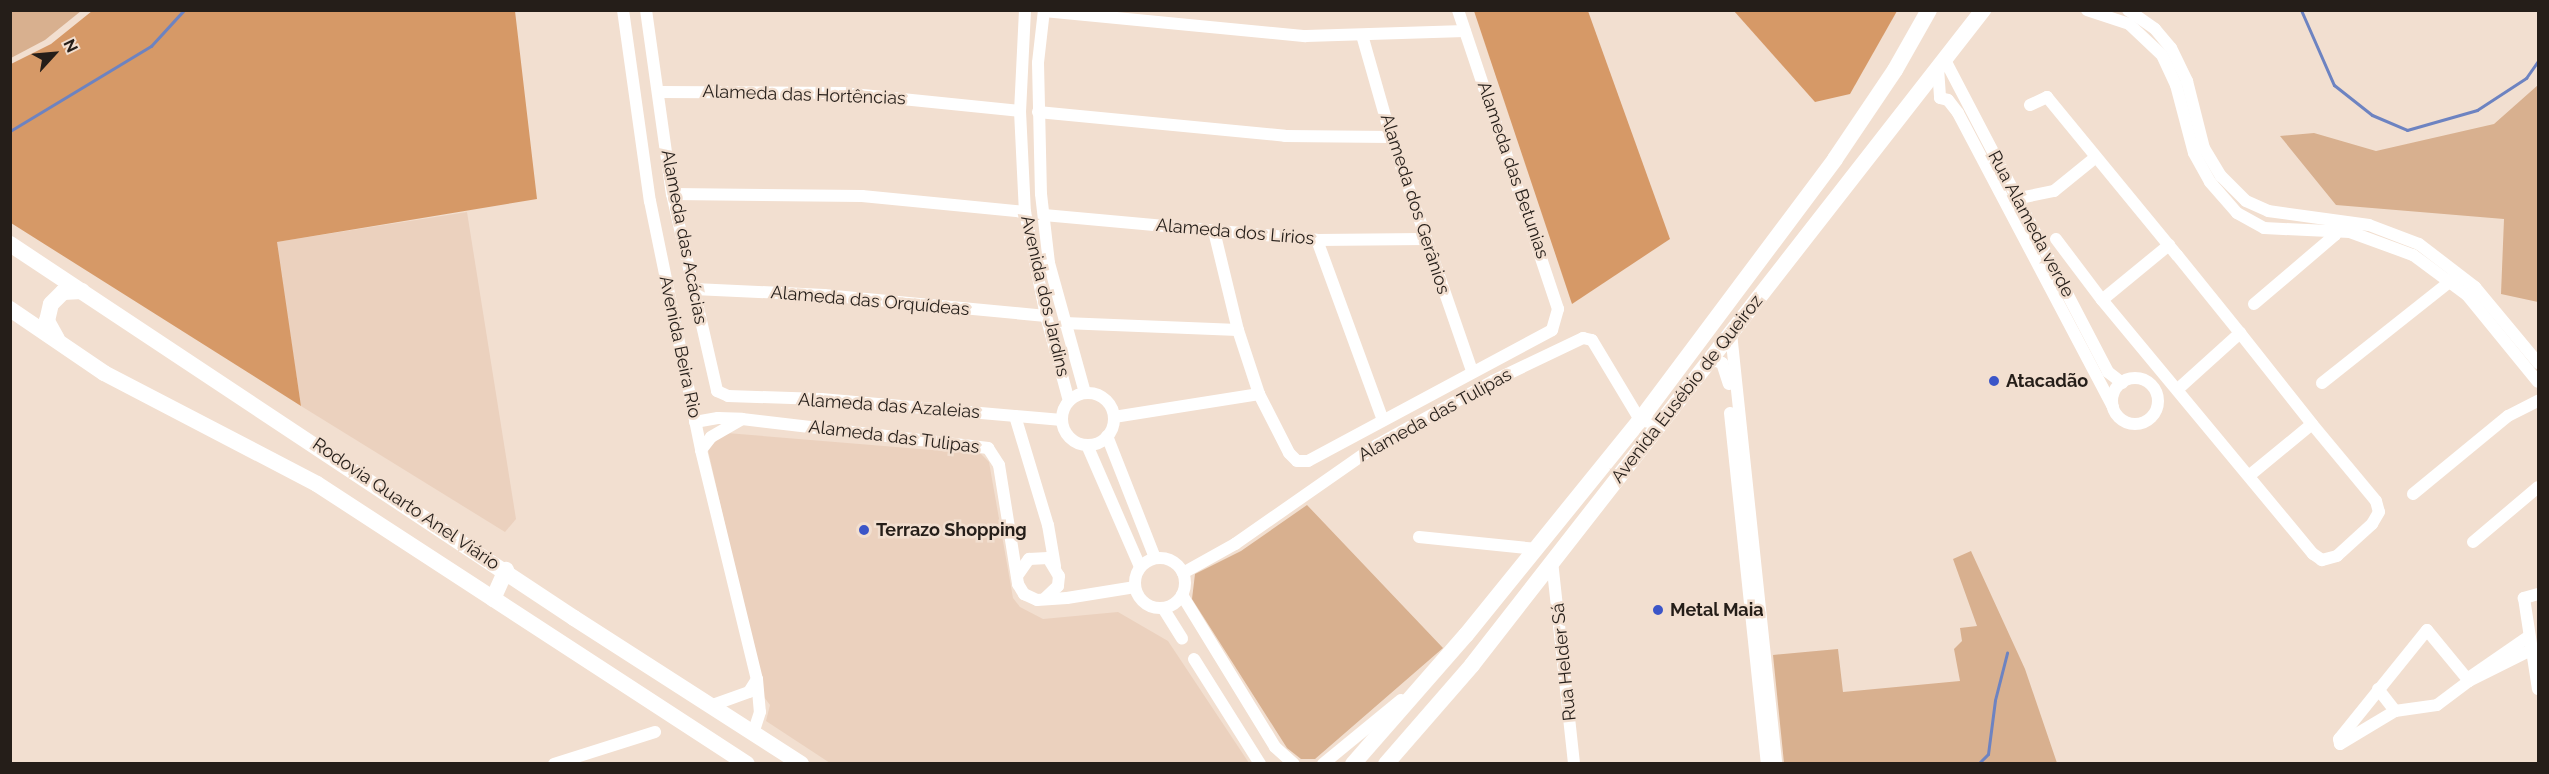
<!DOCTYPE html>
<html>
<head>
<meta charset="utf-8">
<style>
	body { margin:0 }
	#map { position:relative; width:2549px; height:774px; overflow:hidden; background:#f2dfd0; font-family:Raleway,sans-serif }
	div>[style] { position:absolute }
	.built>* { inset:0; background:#ebd1be }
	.green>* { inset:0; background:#d8b08f }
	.forest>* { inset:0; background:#d69967 }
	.stream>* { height:3px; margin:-1.5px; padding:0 1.5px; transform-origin:1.5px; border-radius:1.5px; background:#6d83c1 }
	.minor>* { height:12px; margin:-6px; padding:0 6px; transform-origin:6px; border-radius:6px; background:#fff }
	.minor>.ring { margin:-6px; padding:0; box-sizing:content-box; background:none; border:12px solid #fff; border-radius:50% }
	.highway>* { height:16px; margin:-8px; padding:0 8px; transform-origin:8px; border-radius:8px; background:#fff }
	.dots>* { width:16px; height:16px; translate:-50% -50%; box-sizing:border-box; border:3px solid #f2dfd0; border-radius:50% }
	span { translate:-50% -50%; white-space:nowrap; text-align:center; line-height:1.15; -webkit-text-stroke:5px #f2dfd0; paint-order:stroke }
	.street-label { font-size:18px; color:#251e19 }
	.poi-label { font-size:18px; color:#251e19; font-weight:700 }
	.left { translate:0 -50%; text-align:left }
	.frame { position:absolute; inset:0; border:12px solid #251e19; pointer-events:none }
	.north { position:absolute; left:24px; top:24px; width:60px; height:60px; -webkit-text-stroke:4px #f2dfd0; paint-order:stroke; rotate:64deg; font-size:16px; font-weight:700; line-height:24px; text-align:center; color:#251e19 }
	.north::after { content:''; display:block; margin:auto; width:21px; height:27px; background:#251e19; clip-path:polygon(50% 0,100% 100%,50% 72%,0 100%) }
</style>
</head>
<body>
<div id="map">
	<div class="built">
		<div style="clip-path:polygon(467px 212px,516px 519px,505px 532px,301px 406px,276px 242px)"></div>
		<div style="clip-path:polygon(714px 432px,981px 454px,989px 462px,1013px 598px,1020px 607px,1043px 619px,1118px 612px,1168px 641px,1249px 763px,830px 763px,766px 721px,770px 705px,764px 697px,706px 441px)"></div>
	</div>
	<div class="green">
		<div style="clip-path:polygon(11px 10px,81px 10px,81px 11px,45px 40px,11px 58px)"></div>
		<div style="clip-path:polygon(2538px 85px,2538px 302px,2501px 294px,2504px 219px,2336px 205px,2280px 136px,2314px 133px,2376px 151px,2494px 124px)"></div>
		<div style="clip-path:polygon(1307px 505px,1443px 648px,1315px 759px,1301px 759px,1287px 748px,1192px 599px,1195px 574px,1241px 551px)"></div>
		<div style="clip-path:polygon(1971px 551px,2025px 669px,2057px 763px,1784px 763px,1773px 655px,1838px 649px,1843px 692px,1960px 681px,1954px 649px,1962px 641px,1960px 628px,1977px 626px,1953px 559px)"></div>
	</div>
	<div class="forest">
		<div style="clip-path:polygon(92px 11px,515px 11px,537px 199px,277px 242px,301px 406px,11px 223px,11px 64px,51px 44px)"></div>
		<div style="clip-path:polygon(1474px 11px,1588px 11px,1670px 239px,1572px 304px)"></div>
		<div style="clip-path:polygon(1734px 11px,1897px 11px,1850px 94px,1815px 102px)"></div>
	</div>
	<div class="stream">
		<div style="left:2301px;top:10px;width:82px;rotate:66.3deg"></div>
		<div style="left:2334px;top:85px;width:48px;rotate:38.3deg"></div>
		<div style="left:2372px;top:115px;width:38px;rotate:23deg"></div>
		<div style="left:2407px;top:130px;width:73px;rotate:-15.9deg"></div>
		<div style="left:2477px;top:110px;width:59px;rotate:-33.1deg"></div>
		<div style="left:2526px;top:78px;width:21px;rotate:-55deg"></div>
		<div style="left:10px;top:131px;width:165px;rotate:-31.1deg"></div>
		<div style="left:151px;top:46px;width:49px;rotate:-47.5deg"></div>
		<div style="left:1978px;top:764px;width:14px;rotate:-45deg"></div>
		<div style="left:1988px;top:754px;width:54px;rotate:-82.6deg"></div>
		<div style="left:1995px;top:700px;width:49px;rotate:-75.7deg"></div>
	</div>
	<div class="minor">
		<div style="left:623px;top:10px;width:193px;rotate:82deg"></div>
		<div style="left:650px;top:201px;width:254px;rotate:78.4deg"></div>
		<div style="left:701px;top:450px;width:236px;rotate:76.3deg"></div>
		<div style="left:757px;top:679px;width:33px;rotate:85deg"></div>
		<div style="left:760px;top:712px;width:23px;rotate:108deg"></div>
		<div style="left:646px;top:10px;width:186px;rotate:82deg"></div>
		<div style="left:672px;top:194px;width:202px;rotate:77.1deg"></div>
		<div style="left:717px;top:391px;width:12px;rotate:24deg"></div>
		<div style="left:728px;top:396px;width:93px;rotate:1.8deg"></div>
		<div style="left:821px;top:399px;width:242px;rotate:5deg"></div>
		<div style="left:1025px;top:10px;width:101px;rotate:92.8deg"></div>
		<div style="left:1020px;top:111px;width:101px;rotate:87.2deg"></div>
		<div style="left:1025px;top:212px;width:106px;rotate:78.6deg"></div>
		<div style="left:1046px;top:316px;width:88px;rotate:74.9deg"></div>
		<div style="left:1044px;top:10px;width:53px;rotate:96.5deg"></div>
		<div style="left:1038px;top:63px;width:131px;rotate:88.7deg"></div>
		<div style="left:1041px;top:194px;width:69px;rotate:83.4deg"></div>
		<div style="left:1049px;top:263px;width:135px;rotate:74.5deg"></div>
		<div style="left:2087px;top:10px;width:44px;rotate:18.4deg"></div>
		<div style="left:2129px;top:24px;width:45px;rotate:43.2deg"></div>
		<div style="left:2162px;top:55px;width:33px;rotate:65deg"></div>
		<div style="left:2176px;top:85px;width:70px;rotate:75.2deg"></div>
		<div style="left:2194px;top:153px;width:33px;rotate:61deg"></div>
		<div style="left:2210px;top:182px;width:41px;rotate:48.9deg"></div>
		<div style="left:2237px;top:213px;width:31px;rotate:29deg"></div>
		<div style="left:2264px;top:228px;width:86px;rotate:2.7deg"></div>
		<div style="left:2350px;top:232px;width:67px;rotate:20.1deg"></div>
		<div style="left:2413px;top:255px;width:67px;rotate:36.5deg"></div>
		<div style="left:2467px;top:295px;width:112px;rotate:50.8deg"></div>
		<div style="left:2128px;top:10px;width:33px;rotate:35deg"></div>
		<div style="left:2155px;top:29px;width:25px;rotate:50deg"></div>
		<div style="left:2171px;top:48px;width:37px;rotate:64deg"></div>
		<div style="left:2187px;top:81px;width:69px;rotate:75.8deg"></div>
		<div style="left:2204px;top:148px;width:33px;rotate:59deg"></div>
		<div style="left:2221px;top:176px;width:35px;rotate:45deg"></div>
		<div style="left:2246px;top:201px;width:24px;rotate:24deg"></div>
		<div style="left:2268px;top:211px;width:102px;rotate:7.9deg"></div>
		<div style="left:2369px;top:225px;width:53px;rotate:20.8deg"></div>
		<div style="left:2419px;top:244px;width:71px;rotate:37.5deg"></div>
		<div style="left:2475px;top:287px;width:99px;rotate:50.3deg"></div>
		<div style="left:1044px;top:11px;width:263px;rotate:5.5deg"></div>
		<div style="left:1306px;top:36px;width:159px;rotate:-1.8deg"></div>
		<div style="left:1362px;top:35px;width:106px;rotate:74.1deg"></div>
		<div style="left:1391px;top:137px;width:248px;rotate:70.9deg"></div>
		<div style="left:1945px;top:60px;width:352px;rotate:62.4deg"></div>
		<div style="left:2108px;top:372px;width:18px;rotate:38deg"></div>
		<div style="left:1938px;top:68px;width:30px;rotate:86deg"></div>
		<div style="left:1940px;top:98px;width:8px;rotate:14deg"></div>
		<div style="left:1948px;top:100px;width:16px;rotate:52deg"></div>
		<div style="left:1958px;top:113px;width:332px;rotate:62.2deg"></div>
		<div style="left:659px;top:92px;width:184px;rotate:0.3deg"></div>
		<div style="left:843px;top:93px;width:178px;rotate:5.8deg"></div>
		<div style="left:2030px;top:105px;width:19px;rotate:-25deg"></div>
		<div style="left:2047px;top:97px;width:205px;rotate:50.6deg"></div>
		<div style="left:2177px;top:255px;width:100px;rotate:51.1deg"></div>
		<div style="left:2240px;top:333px;width:116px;rotate:51.6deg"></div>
		<div style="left:2312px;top:424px;width:100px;rotate:50.3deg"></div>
		<div style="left:2376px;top:501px;width:11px;rotate:75deg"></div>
		<div style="left:2379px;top:512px;width:14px;rotate:120deg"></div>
		<div style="left:2372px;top:524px;width:47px;rotate:137.6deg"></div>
		<div style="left:2337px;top:556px;width:16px;rotate:165deg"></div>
		<div style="left:2322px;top:560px;width:11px;rotate:-146deg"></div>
		<div style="left:2313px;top:554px;width:330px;rotate:-129.7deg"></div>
		<div style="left:2102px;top:300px;width:87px;rotate:-39.4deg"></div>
		<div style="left:1038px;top:112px;width:248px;rotate:5.5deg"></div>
		<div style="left:1285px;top:136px;width:106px;rotate:0.5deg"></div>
		<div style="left:672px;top:194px;width:190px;rotate:0.6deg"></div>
		<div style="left:862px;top:196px;width:164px;rotate:5.6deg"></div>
		<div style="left:2010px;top:200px;width:45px;rotate:-11.6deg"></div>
		<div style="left:2054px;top:191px;width:54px;rotate:-39deg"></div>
		<div style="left:1044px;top:215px;width:274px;rotate:5.2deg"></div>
		<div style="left:1317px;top:240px;width:108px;rotate:-0.5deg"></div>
		<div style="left:1214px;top:231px;width:102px;rotate:76.4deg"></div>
		<div style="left:1238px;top:330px;width:67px;rotate:71.8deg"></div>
		<div style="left:1259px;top:394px;width:66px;rotate:63deg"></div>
		<div style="left:1289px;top:453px;width:11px;rotate:45deg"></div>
		<div style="left:1297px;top:461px;width:11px"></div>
		<div style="left:1308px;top:461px;width:277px;rotate:-28.2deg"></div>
		<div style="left:1552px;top:330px;width:22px;rotate:-74deg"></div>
		<div style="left:1558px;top:309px;width:315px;rotate:-108.5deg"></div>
		<div style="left:2056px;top:239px;width:76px;rotate:53deg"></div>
		<div style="left:1317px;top:240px;width:192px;rotate:69.9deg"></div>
		<div style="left:694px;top:289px;width:130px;rotate:2.6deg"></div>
		<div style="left:824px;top:295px;width:223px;rotate:5.4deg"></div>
		<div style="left:2254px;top:304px;width:106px;rotate:-40.4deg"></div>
		<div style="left:2335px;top:235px;width:12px;rotate:-66deg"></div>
		<div style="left:1064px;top:323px;width:174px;rotate:2.3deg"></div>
		<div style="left:1731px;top:333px;width:433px;rotate:84deg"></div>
		<div style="left:1710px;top:359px;width:13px;rotate:18deg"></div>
		<div style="left:1722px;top:363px;width:22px;rotate:72deg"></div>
		<div class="ring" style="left:2112px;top:378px;width:34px;height:34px"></div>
		<div style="left:2322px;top:383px;width:172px;rotate:-38.4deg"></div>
		<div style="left:2178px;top:389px;width:84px;rotate:-42.1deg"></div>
		<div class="ring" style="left:1062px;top:393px;width:40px;height:40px"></div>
		<div style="left:1730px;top:413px;width:353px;rotate:84deg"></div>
		<div style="left:1015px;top:416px;width:114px;rotate:73.2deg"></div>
		<div style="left:1048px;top:525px;width:42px;rotate:80.3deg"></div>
		<div style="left:1114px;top:417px;width:147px;rotate:-9deg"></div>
		<div style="left:695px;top:422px;width:23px;rotate:-10deg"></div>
		<div style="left:718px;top:418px;width:24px;rotate:2deg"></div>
		<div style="left:742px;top:419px;width:248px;rotate:6.7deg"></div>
		<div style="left:988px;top:448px;width:20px;rotate:57deg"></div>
		<div style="left:999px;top:465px;width:121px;rotate:80.9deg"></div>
		<div style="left:1018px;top:584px;width:12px;rotate:59deg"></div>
		<div style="left:1024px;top:594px;width:14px;rotate:25deg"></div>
		<div style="left:1037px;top:600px;width:30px;rotate:-4deg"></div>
		<div style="left:1067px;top:598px;width:69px;rotate:-9.2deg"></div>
		<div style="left:1107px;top:436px;width:131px;rotate:68.5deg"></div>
		<div style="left:1087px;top:445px;width:133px;rotate:66.5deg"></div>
		<div style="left:701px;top:450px;width:16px;rotate:-52deg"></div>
		<div style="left:711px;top:437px;width:34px;rotate:-30deg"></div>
		<div style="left:2250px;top:475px;width:80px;rotate:-39.4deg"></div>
		<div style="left:2413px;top:494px;width:123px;rotate:-39.4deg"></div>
		<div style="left:2508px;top:416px;width:34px;rotate:-27deg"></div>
		<div style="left:1419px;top:537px;width:119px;rotate:5.8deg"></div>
		<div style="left:2473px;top:542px;width:85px;rotate:-40.2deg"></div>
		<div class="ring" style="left:1135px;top:558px;width:38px;height:38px"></div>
		<div style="left:1552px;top:561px;width:204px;rotate:83.8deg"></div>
		<div style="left:1183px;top:573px;width:60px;rotate:-29.1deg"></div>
		<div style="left:1235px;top:544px;width:173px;rotate:-34.9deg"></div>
		<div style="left:1377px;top:445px;width:132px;rotate:-28.9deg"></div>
		<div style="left:1493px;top:381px;width:100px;rotate:-25.5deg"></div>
		<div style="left:1583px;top:338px;width:9px;rotate:13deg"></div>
		<div style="left:1592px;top:340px;width:93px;rotate:59deg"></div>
		<div style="left:1640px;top:420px;width:13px;rotate:13deg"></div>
		<div style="left:1653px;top:423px;width:13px;rotate:-27deg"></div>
		<div style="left:1017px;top:576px;width:21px;rotate:-55deg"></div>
		<div style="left:1029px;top:559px;width:19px;rotate:-3deg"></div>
		<div style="left:1048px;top:558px;width:21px;rotate:59deg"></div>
		<div style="left:1059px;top:576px;width:10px;rotate:96deg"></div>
		<div style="left:1058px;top:586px;width:18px;rotate:137deg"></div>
		<div style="left:2538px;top:594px;width:15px;rotate:164deg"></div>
		<div style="left:2524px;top:598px;width:92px;rotate:81.3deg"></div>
		<div style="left:1182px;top:595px;width:178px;rotate:58.5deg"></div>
		<div style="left:1275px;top:747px;width:25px;rotate:42deg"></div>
		<div style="left:1163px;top:608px;width:36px;rotate:58deg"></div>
		<div style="left:1194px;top:659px;width:124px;rotate:57.8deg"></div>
		<div style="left:2470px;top:677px;width:70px;rotate:-34.6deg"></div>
		<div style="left:2469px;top:681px;width:66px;rotate:-129.5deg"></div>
		<div style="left:2427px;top:630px;width:140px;rotate:128.9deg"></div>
		<div style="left:2339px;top:739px;width:5px;rotate:79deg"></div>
		<div style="left:2340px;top:744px;width:64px;rotate:-31deg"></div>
		<div style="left:2395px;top:711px;width:42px;rotate:-8.1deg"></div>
		<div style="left:2437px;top:705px;width:40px;rotate:-37deg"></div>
		<div style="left:2469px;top:681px;width:69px;rotate:-26.6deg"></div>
		<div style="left:2378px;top:689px;width:28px;rotate:52deg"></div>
		<div style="left:710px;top:706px;width:41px;rotate:-19.7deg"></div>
		<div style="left:749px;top:692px;width:15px;rotate:-58deg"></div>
		<div style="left:554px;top:764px;width:106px;rotate:-17.6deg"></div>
		<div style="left:1323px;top:764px;width:101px;rotate:-39.4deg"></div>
	</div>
	<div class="highway">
		<div style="left:10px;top:244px;width:677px;rotate:33.55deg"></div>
		<div style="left:574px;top:618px;width:270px;rotate:32.7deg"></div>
		<div style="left:10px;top:309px;width:114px;rotate:34.2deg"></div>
		<div style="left:104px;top:373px;width:240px;rotate:27.5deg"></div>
		<div style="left:317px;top:484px;width:513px;rotate:33.07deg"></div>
		<div style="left:57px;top:339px;width:21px;rotate:-119deg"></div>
		<div style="left:47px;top:321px;width:17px;rotate:-77deg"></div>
		<div style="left:51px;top:304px;width:17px;rotate:-45deg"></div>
		<div style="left:63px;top:292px;width:19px;rotate:-3deg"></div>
		<div style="left:493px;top:599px;width:32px;rotate:-66deg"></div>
		<div style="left:1353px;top:764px;width:171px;rotate:-48.8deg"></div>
		<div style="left:1466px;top:635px;width:277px;rotate:-51deg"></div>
		<div style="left:1640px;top:420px;width:326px;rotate:-53.2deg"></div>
		<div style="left:1835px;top:159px;width:107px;rotate:-56deg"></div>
		<div style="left:1895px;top:70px;width:69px;rotate:-60.5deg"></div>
		<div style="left:1386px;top:764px;width:131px;rotate:-49deg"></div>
		<div style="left:1472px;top:665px;width:831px;rotate:-52.04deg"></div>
	</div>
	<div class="dots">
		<div style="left:1994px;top:381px;background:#3b55c8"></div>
		<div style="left:864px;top:530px;background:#3b55c8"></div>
		<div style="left:1658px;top:610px;background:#3b55c8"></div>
	</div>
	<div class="street-label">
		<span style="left:804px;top:95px;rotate:2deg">Alameda das Hortências</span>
		<span style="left:1513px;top:170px;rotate:71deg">Alameda das Betunias</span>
		<span style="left:1415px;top:204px;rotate:72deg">Alameda dos Gerânios</span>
		<span style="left:2031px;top:224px;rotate:62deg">Rua Alameda verde</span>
		<span style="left:1235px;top:232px;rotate:5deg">Alameda dos Lírios</span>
		<span style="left:684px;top:237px;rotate:79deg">Alameda das Acácias</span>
		<span style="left:1045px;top:296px;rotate:77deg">Avenida dos Jardins</span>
		<span style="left:870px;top:301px;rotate:5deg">Alameda das Orquídeas</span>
		<span style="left:680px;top:347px;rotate:78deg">Avenida Beira Rio</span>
		<span style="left:1687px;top:389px;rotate:-52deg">Avenida Eusébio de Queiroz</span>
		<span style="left:889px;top:406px;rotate:4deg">Alameda das Azaleias</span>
		<span style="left:1435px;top:415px;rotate:-29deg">Alameda das Tulipas</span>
		<span style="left:894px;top:437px;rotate:7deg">Alameda das Tulipas</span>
		<span style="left:406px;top:504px;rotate:34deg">Rodovia Quarto Anel Viário</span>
		<span style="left:1564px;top:662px;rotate:-96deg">Rua Helder Sá</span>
	</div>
	<div class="poi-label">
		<span class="left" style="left:2006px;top:381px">Atacadão</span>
		<span class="left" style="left:876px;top:530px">Terrazo Shopping</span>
		<span class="left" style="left:1670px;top:610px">Metal Maia</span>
	</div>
	<div class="frame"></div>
	<div class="north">N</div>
</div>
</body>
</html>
